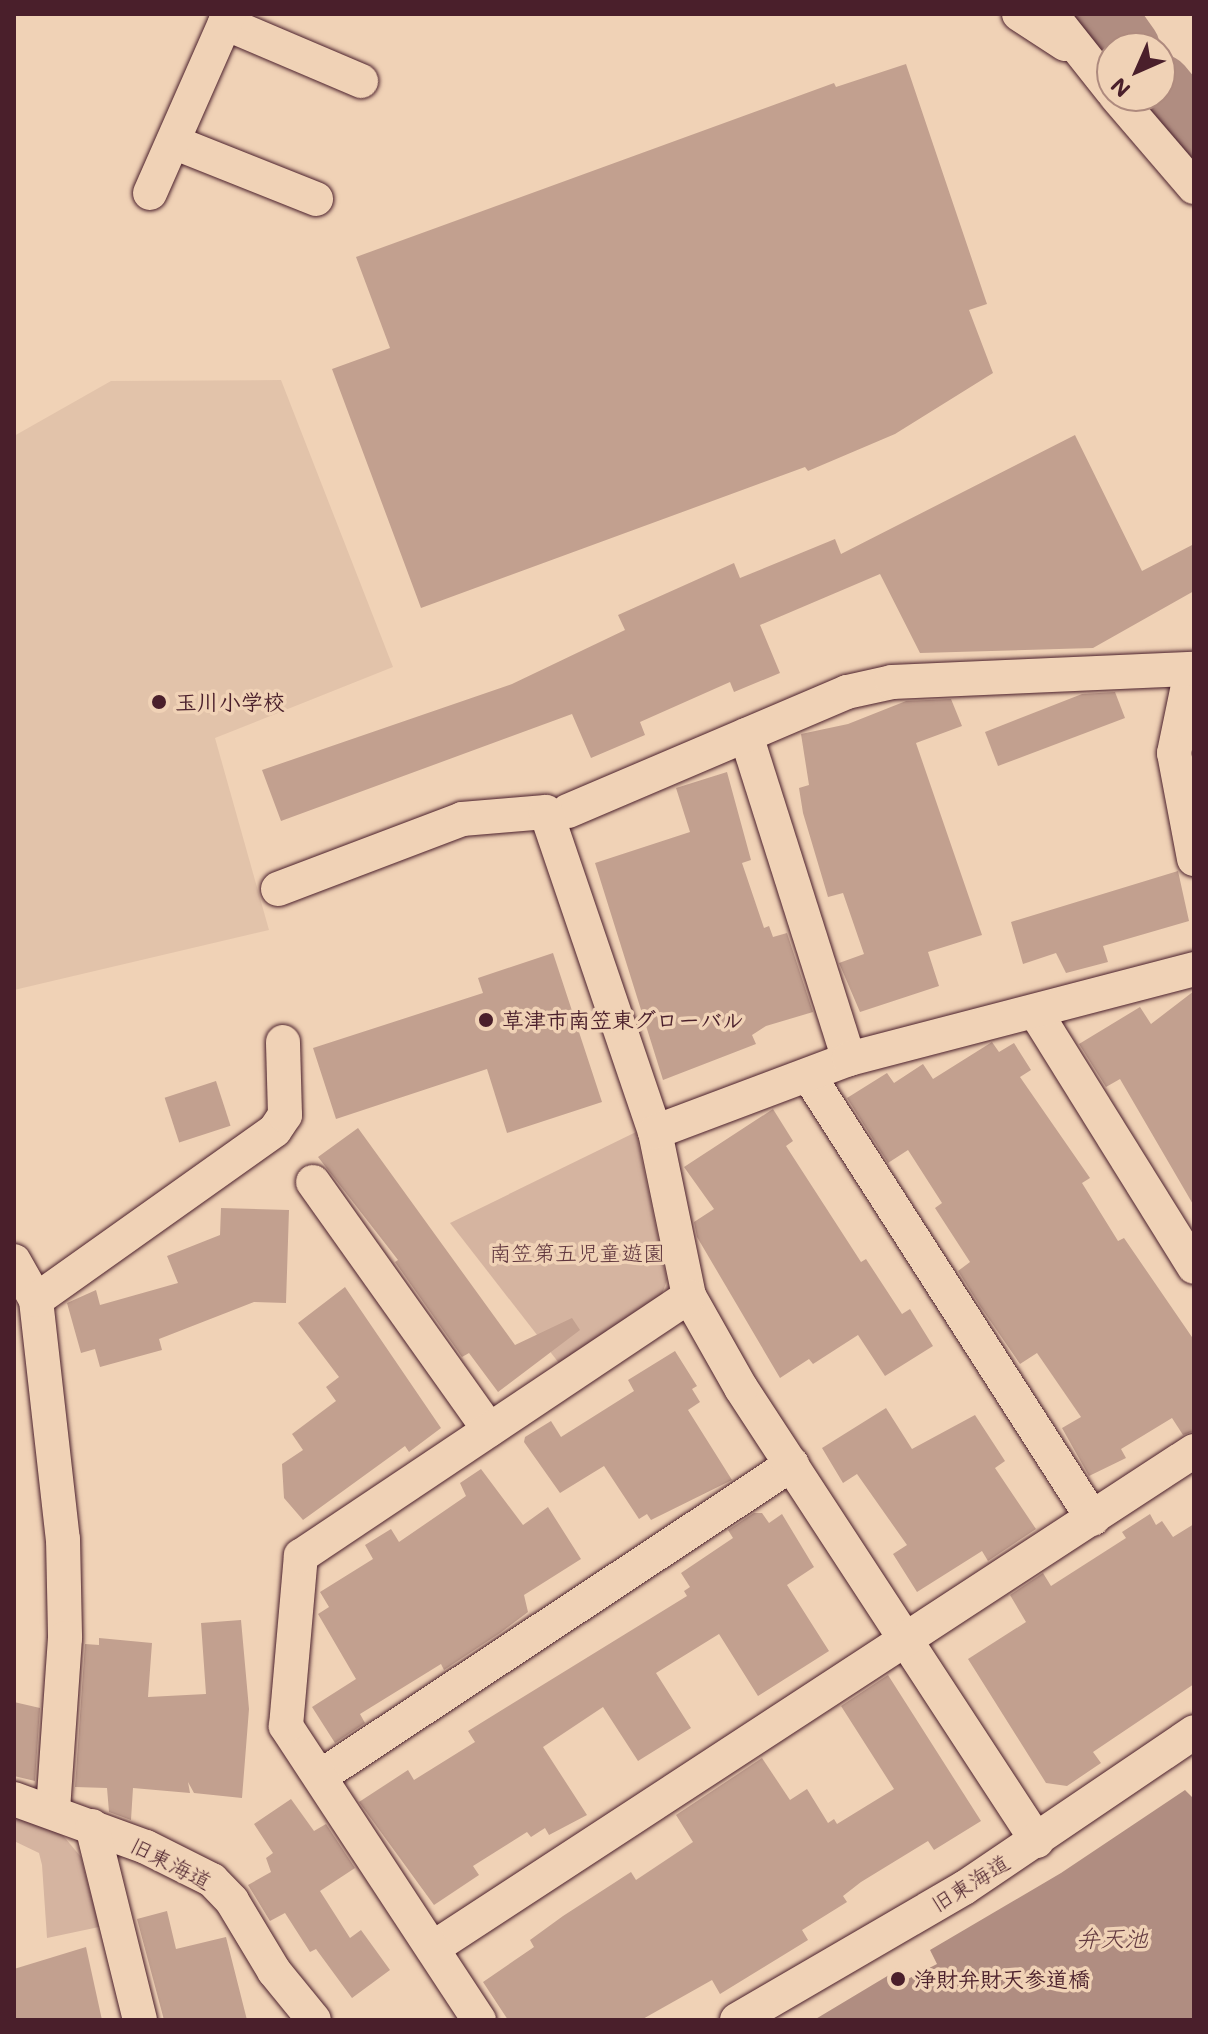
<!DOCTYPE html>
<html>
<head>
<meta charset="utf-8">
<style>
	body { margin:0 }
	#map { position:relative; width:1208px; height:2034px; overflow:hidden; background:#f0d2b6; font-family:Mali,"Klee One",sans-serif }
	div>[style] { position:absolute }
	.built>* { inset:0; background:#e2c3aa }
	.green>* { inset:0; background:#d5b4a0 }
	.water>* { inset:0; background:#b08d81 }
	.river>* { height:64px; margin:-32px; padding:0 32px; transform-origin:32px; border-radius:32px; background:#b08d81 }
	.building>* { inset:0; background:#c2a08f; transform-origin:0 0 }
	.roads { filter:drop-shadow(0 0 2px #4a1f2b) drop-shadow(0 0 2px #4a1f2b) }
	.street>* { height:34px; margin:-17px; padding:0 17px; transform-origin:17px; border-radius:17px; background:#f0d2b6 }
	.dots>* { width:22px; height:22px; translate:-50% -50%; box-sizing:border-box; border:4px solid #f0d2b6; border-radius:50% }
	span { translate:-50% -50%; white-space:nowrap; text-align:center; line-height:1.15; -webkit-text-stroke:7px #f0d2b6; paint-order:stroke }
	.poi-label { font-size:22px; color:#4a1f2b; font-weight:700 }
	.left { translate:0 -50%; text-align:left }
	.park-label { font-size:22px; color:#5f353d }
	.street-label { font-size:22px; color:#4a1f2b }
	.water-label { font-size:24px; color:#643a40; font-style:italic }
	.frame { position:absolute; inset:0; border:16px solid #4a1f2b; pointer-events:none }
	.north { position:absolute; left:1096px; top:32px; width:80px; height:80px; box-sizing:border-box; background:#f0d2b6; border:2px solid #ae8a7e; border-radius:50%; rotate:225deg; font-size:22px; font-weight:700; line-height:32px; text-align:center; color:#4a1f2b }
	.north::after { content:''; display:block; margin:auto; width:28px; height:36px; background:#4a1f2b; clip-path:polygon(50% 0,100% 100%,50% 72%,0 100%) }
</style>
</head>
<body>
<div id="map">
	<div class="built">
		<div style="clip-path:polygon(281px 380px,393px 667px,215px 738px,269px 930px,14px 990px,14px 436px,111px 381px)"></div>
	</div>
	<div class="green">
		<div style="clip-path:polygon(636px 1132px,667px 1280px,662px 1294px,562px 1367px,450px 1223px)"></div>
		<div style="clip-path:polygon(14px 1813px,60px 1832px,81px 1857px,99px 1927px,47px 1938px,42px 1865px,39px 1853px,14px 1841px)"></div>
	</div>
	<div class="water">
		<div style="clip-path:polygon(1185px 1790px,1194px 1799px,1194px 2020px,814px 2020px,894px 1972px,898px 1984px,937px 1964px,930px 1950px,1061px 1873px)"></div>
	</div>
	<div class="river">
		<div style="left:1104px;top:14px;width:42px;rotate:54.8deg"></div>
		<div style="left:1160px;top:86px;width:53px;rotate:50.3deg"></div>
	</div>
	<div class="building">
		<div style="clip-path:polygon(906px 64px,987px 304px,969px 310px,993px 373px,895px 434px,808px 471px,805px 467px,421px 608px,332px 369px,390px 348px,356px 257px,834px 83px,836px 87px)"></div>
		<div style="clip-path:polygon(1075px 435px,1142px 571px,1194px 544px,1194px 591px,1093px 648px,920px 653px,880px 574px,760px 625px,780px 673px,734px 692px,730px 682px,640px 722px,645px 735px,591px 758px,572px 714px,281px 821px,262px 770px,512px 684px,625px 630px,618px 615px,734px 563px,740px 578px,835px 539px,841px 554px)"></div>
		<div style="clip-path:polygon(1115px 692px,1125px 718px,998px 766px,985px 732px,1082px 694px)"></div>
		<div style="clip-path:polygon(951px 699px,962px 726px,916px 743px,982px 935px,928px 952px,939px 986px,860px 1012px,839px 963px,864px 954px,843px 893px,828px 897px,803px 813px,799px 788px,809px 785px,801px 734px,848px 724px,906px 701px)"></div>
		<div style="clip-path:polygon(727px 772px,751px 860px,742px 863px,764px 928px,769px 926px,773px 937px,787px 933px,813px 1012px,766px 1026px,752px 1035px,756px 1044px,663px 1080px,595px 863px,690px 832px,676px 788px)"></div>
		<div style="clip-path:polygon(1178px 871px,1189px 921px,1103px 946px,1108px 962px,1066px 973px,1056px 953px,1023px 964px,1011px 922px)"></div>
		<div style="clip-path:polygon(553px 953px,602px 1102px,507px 1133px,487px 1069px,336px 1119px,313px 1048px,483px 993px,478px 978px)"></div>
		<div style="clip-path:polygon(1194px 991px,1194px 1206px,1120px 1079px,1106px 1087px,1079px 1044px,1140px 1007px,1151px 1024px)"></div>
		<div style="clip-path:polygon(992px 1042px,999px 1052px,1014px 1043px,1031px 1070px,1020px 1077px,1090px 1178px,1082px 1183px,1118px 1241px,1124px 1238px,1194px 1340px,1194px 1431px,1183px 1435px,1172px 1418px,1121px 1449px,1126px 1458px,1089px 1476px,1062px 1428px,1081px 1417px,1037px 1353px,1020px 1364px,980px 1306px,958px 1271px,970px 1262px,935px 1208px,942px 1203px,908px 1150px,888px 1163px,847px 1098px,887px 1073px,894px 1083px,923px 1064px,933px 1079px)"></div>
		<div style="left:216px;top:1081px;width:47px;height:54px;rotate:72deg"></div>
		<div style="clip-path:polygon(773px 1109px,793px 1141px,786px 1146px,861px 1262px,866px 1259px,902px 1314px,910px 1309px,933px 1346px,885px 1376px,858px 1335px,813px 1364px,809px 1359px,780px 1378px,697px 1237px,694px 1222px,714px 1209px,684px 1167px)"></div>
		<div style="clip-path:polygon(358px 1128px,515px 1345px,572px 1318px,580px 1330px,498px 1392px,469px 1353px,462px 1357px,395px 1262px,398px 1260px,318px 1157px)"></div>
		<div style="clip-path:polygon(221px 1208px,289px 1210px,286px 1303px,254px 1302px,159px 1339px,162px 1350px,100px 1367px,95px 1349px,81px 1353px,67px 1303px,96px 1290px,100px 1305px,178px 1283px,167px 1256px,220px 1235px)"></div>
		<div style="clip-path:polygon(345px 1287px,441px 1428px,409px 1452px,405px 1446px,303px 1520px,284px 1498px,282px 1464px,303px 1450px,292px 1434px,336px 1401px,326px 1387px,339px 1377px,298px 1323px)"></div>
		<div style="clip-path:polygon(675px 1351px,697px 1386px,692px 1389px,700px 1402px,688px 1410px,732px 1480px,651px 1520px,647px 1514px,639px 1519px,604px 1466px,560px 1493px,524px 1442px,525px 1437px,551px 1421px,561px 1437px,634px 1391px,628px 1380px)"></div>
		<div style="clip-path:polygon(886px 1408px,912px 1449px,975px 1415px,1005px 1461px,995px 1468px,1036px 1529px,988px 1561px,982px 1551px,917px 1592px,893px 1554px,907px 1545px,857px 1474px,843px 1483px,822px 1448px)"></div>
		<div style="clip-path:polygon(481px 1469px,523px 1525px,548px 1507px,581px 1559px,524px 1595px,528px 1612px,500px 1633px,444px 1670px,441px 1664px,360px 1714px,365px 1723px,335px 1743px,312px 1707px,356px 1679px,318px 1614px,329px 1607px,320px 1592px,373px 1559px,365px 1545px,391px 1529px,399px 1542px,466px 1496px,460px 1483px)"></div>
		<div style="clip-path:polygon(754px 1513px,762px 1513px,769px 1523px,782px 1514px,814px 1567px,787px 1585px,829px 1651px,758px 1696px,719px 1634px,656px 1673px,691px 1728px,638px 1761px,603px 1707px,543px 1747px,587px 1815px,549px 1835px,545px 1828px,531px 1837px,527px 1832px,473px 1866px,479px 1875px,434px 1905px,359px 1802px,408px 1770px,414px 1780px,475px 1742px,468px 1731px,687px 1596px,684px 1591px,690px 1587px,681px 1573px,733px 1538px,728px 1530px)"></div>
		<div style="clip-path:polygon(1150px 1514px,1156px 1525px,1162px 1521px,1173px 1537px,1194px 1524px,1194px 1684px,1093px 1752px,1101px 1763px,1067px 1786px,1046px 1783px,968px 1659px,1026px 1622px,1010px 1595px,1043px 1573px,1051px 1586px,1126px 1538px,1122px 1532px)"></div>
		<div style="clip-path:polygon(241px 1620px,249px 1709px,242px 1798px,194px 1793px,188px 1782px,190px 1793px,133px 1788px,131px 1820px,109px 1812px,107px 1788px,75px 1787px,85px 1644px,99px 1645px,99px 1638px,152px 1643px,148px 1697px,206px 1694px,201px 1623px)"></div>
		<div style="clip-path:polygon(888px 1675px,981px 1821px,934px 1850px,928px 1841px,861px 1882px,843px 1896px,847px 1902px,802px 1930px,808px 1940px,720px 1994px,712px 1980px,641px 2020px,508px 2020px,483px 1982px,534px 1947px,530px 1940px,563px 1916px,631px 1872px,636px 1880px,693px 1842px,676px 1815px,762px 1758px,790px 1800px,807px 1789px,828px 1823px,834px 1819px,837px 1824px,894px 1789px,841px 1706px)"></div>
		<div style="clip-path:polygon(14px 1702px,40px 1708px,35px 1781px,14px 1776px)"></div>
		<div style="clip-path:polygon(291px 1799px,314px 1831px,326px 1824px,355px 1868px,320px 1891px,350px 1938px,361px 1930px,390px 1970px,352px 1998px,316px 1949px,310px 1952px,285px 1913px,270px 1921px,248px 1885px,271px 1872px,266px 1858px,273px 1853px,254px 1824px)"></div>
		<div style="clip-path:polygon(167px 1911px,176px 1949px,226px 1937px,247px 2020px,164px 2020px,137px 1919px)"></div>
		<div style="clip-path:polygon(86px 1947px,102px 2020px,14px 2020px,14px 1969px)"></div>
	</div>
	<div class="roads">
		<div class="street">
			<div style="left:1019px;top:14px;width:55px;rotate:33.1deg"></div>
			<div style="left:1051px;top:14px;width:98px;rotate:51.6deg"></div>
			<div style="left:225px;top:23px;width:148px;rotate:23.1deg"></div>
			<div style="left:1116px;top:96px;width:120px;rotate:49.4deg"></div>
			<div style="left:173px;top:142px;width:154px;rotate:21.7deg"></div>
			<div style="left:150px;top:193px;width:196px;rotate:-66.2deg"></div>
			<div style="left:1191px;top:671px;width:84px;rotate:101.7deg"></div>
			<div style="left:1174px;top:753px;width:108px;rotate:79.3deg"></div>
			<div style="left:746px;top:735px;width:340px;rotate:72.4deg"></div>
			<div style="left:568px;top:811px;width:303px;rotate:-23.1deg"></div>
			<div style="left:847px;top:692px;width:46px;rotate:-12.5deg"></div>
			<div style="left:892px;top:682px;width:302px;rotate:-2.5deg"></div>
			<div style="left:278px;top:889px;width:197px;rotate:-20.8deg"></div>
			<div style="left:462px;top:819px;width:84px;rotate:-4.8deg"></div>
			<div style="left:546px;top:812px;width:338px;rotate:71.2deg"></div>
			<div style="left:1036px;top:1013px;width:299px;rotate:58.1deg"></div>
			<div style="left:809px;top:1076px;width:526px;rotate:57.34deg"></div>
			<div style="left:313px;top:1182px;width:304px;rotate:54.6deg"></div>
			<div style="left:14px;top:1261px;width:45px;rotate:60.6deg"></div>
			<div style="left:36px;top:1300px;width:241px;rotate:83.6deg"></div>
			<div style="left:63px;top:1539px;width:99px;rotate:88.8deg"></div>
			<div style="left:65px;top:1638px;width:173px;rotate:94deg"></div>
			<div style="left:36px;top:1300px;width:293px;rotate:-35.4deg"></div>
			<div style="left:275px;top:1130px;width:18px;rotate:-56deg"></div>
			<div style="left:285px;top:1115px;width:73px;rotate:-91.6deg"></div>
			<div style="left:321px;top:1776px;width:565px;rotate:-33.52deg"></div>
			<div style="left:14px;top:1799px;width:140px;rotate:20deg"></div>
			<div style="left:146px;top:1847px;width:74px;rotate:26.6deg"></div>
			<div style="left:212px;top:1880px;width:29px;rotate:46deg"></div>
			<div style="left:232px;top:1901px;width:82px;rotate:59deg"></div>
			<div style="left:274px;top:1971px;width:63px;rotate:50.8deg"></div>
			<div style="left:92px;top:1826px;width:200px;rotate:76.1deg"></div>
			<div style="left:1037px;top:1841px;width:541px;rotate:-123.16deg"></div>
			<div style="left:741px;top:1388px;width:106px;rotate:-119.5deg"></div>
			<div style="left:689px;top:1296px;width:167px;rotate:-101.7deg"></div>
			<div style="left:655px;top:1132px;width:207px;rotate:-20.6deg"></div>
			<div style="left:849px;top:1059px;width:357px;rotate:-14.6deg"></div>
			<div style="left:433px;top:1948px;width:909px;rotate:-33.15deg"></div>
			<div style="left:479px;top:2020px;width:352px;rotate:-123.3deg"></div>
			<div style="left:286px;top:1726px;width:171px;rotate:-85deg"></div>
			<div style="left:301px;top:1556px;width:467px;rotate:-33.8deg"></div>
			<div style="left:737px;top:2020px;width:263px;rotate:-30.2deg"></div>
			<div style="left:964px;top:1888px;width:278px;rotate:-34.1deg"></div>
		</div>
	</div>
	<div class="dots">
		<div style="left:159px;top:702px;background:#4a1f2b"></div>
		<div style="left:486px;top:1020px;background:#4a1f2b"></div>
		<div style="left:898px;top:1979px;background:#4a1f2b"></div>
	</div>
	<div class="poi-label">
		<span class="left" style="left:175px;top:702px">玉川小学校</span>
		<span class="left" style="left:502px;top:1020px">草津市南笠東グローバル</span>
		<span class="left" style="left:914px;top:1979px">浄財弁財天参道橋</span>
	</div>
	<div class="park-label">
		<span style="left:577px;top:1253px">南笠第五児童遊園</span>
	</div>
	<div class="street-label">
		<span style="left:171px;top:1863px;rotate:27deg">旧東海道</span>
		<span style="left:970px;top:1883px;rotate:-32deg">旧東海道</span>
	</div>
	<div class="water-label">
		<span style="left:1112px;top:1938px">弁天池</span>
	</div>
	<div class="frame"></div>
	<div class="north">N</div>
</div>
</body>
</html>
